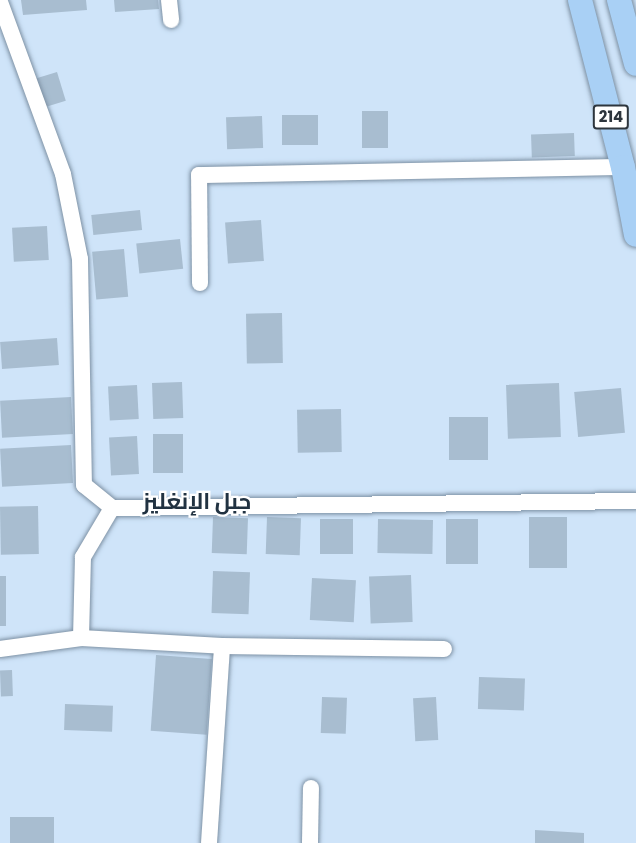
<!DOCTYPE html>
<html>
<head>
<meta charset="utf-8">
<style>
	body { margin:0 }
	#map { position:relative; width:636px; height:843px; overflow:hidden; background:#cfe4f9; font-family:Poppins,Cairo,sans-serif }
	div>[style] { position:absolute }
	.building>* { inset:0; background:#a8bdd0; transform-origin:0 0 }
	.roads { filter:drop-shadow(0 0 2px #7d91a4) drop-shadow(0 0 2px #7d91a4) }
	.minor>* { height:16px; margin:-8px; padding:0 8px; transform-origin:8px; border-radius:8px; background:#fff }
	.highway>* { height:24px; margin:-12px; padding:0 12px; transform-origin:12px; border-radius:12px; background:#a9d0f5 }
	span { translate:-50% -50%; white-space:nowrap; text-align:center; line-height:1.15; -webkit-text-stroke:4.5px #fff; paint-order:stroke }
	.shield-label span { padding:2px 4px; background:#fff; border:2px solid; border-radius:4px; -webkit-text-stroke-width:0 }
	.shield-label { font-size:15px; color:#2d353d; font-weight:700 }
	.district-label { font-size:22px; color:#213241; font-weight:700 }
</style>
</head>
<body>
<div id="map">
	<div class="building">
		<div style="clip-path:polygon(21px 0,86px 0,87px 10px,23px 15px)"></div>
		<div style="clip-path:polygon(114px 0,158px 0,159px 9px,115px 12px)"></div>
		<div style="left:57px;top:72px;width:30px;height:23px;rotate:73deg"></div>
		<div style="left:362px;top:111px;width:26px;height:37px"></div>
		<div style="left:282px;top:115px;width:36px;height:30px"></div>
		<div style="left:262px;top:116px;width:32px;height:36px;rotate:88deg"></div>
		<div style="left:574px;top:133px;width:23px;height:43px;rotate:88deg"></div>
		<div style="left:140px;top:210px;width:20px;height:49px;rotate:84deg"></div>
		<div style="left:261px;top:220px;width:41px;height:36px;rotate:86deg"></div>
		<div style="left:47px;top:226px;width:34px;height:35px;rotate:87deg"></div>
		<div style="left:180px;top:239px;width:30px;height:44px;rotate:84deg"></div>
		<div style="left:124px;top:249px;width:48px;height:32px;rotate:85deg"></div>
		<div style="left:282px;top:313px;width:50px;height:36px;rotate:89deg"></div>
		<div style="left:57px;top:338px;width:27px;height:57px;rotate:86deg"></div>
		<div style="left:182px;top:382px;width:36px;height:30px;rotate:88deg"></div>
		<div style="left:559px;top:383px;width:54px;height:53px;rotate:88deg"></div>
		<div style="left:137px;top:385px;width:34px;height:29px;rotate:87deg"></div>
		<div style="left:621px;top:388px;width:45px;height:47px;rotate:85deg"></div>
		<div style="left:71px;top:397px;width:37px;height:71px;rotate:87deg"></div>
		<div style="left:341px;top:409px;width:43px;height:44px;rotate:89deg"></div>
		<div style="left:488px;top:417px;width:43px;height:39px;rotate:90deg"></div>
		<div style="left:153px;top:434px;width:30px;height:39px"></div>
		<div style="left:137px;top:436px;width:38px;height:28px;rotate:87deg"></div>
		<div style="left:71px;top:445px;width:38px;height:71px;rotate:87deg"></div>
		<div style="left:38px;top:506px;width:48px;height:38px;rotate:89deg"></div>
		<div style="left:213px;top:517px;width:35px;height:36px;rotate:2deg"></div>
		<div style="left:267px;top:517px;width:34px;height:37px;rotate:2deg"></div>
		<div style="left:529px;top:517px;width:38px;height:51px"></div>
		<div style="left:320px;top:519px;width:33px;height:35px"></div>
		<div style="left:378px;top:519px;width:55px;height:34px;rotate:1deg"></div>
		<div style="left:446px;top:519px;width:32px;height:45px"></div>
		<div style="left:213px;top:571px;width:37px;height:42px;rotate:2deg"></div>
		<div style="left:411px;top:575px;width:47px;height:42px;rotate:88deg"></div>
		<div style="left:0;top:576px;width:6px;height:50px"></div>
		<div style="left:312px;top:578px;width:44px;height:42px;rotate:3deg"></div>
		<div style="left:156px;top:655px;width:56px;height:76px;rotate:4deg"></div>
		<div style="left:12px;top:670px;width:26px;height:12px;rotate:88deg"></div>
		<div style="left:479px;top:677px;width:46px;height:32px;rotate:2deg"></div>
		<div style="left:322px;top:697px;width:25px;height:36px;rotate:2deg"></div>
		<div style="left:436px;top:697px;width:43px;height:23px;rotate:87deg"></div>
		<div style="left:65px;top:704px;width:48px;height:26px;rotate:2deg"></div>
		<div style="left:10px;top:817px;width:44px;height:26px"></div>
		<div style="clip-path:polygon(535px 830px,584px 833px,584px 843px,535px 843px)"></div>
	</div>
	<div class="roads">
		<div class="minor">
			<div style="left:169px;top:0;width:20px;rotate:84deg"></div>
			<div style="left:0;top:2px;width:183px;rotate:69.9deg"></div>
			<div style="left:63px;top:174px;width:87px;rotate:78.7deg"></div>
			<div style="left:80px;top:259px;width:226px;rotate:89deg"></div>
			<div style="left:84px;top:485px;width:36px;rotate:39deg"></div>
			<div style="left:112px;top:508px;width:524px;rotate:-0.77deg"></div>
			<div style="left:200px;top:283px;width:108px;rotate:-90.5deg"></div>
			<div style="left:199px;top:175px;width:424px;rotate:-1.1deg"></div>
			<div style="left:81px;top:638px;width:81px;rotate:-88.6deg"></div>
			<div style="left:83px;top:557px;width:57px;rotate:-59.4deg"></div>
			<div style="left:0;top:649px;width:82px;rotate:-7.7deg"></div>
			<div style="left:81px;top:638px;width:141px;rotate:3.2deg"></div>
			<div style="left:222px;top:646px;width:222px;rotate:0.8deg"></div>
			<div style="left:209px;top:843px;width:197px;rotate:-86.2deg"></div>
			<div style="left:310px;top:843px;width:55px;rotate:-89deg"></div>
		</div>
		<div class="highway">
			<div style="left:580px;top:0;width:172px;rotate:75.6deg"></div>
			<div style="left:623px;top:167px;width:69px;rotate:79.2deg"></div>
			<div style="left:619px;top:0;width:66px;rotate:75.1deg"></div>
		</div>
	</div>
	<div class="shield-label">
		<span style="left:611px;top:117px">214</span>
	</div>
	<div class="district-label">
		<span style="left:197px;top:502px">جبل الإنغليز</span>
	</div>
</div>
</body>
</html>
